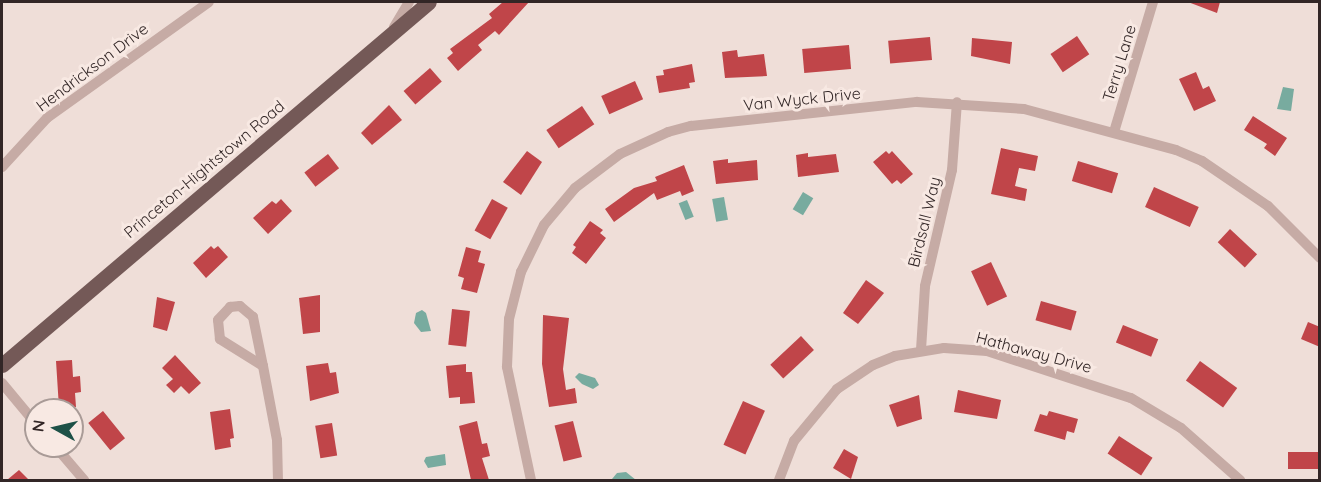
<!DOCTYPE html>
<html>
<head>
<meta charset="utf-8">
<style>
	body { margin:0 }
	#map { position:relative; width:1321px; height:482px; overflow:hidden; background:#efded8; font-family:Quicksand,sans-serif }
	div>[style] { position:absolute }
	.water>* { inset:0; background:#78ab9f; transform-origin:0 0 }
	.building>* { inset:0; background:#c04549; transform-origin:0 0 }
	.street>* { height:10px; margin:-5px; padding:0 5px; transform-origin:5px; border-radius:5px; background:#c6aba5 }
	.primary>* { height:15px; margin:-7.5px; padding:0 7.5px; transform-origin:7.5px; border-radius:7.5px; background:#745957 }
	span { translate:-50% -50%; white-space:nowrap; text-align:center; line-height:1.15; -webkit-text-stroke:6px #f8e9e3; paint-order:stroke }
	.street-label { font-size:16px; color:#322626 }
	.frame { position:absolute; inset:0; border:3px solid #322626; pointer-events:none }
	.north { position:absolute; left:24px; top:398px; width:60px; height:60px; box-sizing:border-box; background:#f8e9e3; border:2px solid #a99b97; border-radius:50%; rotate:278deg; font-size:16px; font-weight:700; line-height:24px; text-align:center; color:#322626 }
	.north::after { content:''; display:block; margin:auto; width:21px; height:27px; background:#1e5147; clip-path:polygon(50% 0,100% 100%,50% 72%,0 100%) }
</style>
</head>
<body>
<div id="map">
	<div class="water">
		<div style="clip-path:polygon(1283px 87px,1294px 89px,1291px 111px,1277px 109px)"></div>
		<div style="left:803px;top:192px;width:12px;height:20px;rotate:31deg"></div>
		<div style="left:724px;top:197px;width:23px;height:12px;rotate:80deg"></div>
		<div style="left:687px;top:200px;width:18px;height:9px;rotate:68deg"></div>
		<div style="clip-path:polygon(422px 310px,426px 313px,431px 331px,421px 332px,414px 323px,416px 313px)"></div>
		<div style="clip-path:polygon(579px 373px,595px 378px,599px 385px,593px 389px,582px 384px,575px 377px)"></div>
		<div style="clip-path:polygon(445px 454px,446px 465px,428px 468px,424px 461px,426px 457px)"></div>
		<div style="clip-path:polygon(626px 472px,636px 480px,612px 479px,617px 473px)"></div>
	</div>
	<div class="building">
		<div style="clip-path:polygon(503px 2px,529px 2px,499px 35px,495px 31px,478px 45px,482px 50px,458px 71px,447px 58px,453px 53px,450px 49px,492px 18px,489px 14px)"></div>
		<div style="clip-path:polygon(1188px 2px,1220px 2px,1217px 13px)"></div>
		<div style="left:1077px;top:36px;width:22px;height:32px;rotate:56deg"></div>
		<div style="left:930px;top:37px;width:23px;height:42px;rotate:85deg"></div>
		<div style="clip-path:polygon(972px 38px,1012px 42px,1010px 64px,971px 56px)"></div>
		<div style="left:849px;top:45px;width:24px;height:47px;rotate:85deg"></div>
		<div style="clip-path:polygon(737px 50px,738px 57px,764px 54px,767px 76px,725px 78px,722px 52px)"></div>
		<div style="clip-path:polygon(692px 64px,695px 82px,689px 83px,690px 88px,659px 93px,656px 76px,664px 75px,663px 70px)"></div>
		<div style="left:430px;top:68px;width:18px;height:35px;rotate:49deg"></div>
		<div style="clip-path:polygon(1196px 72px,1203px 89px,1209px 86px,1216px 101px,1194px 111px,1179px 79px)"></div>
		<div style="left:635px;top:81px;width:20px;height:37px;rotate:66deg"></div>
		<div style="clip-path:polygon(389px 105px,402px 120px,372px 145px,361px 133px)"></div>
		<div style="left:582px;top:106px;width:22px;height:43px;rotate:56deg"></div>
		<div style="clip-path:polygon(1253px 116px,1287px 138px,1275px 156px,1264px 148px,1267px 144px,1244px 130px)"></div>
		<div style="clip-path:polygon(1001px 148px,1038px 156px,1035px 171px,1019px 168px,1015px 186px,1027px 189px,1025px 201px,991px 194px)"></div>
		<div style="clip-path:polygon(527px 151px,542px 162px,521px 195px,503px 182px)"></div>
		<div style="clip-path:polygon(886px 151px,889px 154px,892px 151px,913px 174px,901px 184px,897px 180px,892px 184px,873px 162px)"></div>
		<div style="clip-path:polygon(808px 153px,808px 157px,836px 154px,839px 172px,798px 177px,796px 155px)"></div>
		<div style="left:328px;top:154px;width:18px;height:30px;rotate:52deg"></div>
		<div style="clip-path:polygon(728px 159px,728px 163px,757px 160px,758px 180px,716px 184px,713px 161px)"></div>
		<div style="left:1078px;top:161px;width:42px;height:21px;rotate:17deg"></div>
		<div style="clip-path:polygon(684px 165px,694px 191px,682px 196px,680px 191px,657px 200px,654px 193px,614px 222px,605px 209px,634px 188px,657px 181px,655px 177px)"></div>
		<div style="left:1154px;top:187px;width:49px;height:22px;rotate:24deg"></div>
		<div style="clip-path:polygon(281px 199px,292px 211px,268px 234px,253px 218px,272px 201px,276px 204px)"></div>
		<div style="left:492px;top:199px;width:18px;height:36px;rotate:29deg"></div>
		<div style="clip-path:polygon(590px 221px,603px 230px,600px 233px,606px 238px,586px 264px,572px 253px,576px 247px,573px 245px)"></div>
		<div style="left:1230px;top:229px;width:37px;height:18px;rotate:43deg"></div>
		<div style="clip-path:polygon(211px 246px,214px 249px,218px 246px,228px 257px,206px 278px,193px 263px)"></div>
		<div style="clip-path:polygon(466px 247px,481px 251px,478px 262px,485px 264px,477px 293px,461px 289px,464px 278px,458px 276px)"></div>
		<div style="left:991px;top:262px;width:38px;height:22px;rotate:65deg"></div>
		<div style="clip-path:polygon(866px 280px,884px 293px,858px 324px,843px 313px)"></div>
		<div style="clip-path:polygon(320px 295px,320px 332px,303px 334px,299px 298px)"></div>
		<div style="clip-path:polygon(157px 297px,175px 302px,167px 331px,153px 327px)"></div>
		<div style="left:1041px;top:301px;width:37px;height:20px;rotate:16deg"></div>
		<div style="left:452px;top:309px;width:18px;height:36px;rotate:6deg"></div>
		<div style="clip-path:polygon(543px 315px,569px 318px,563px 369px,566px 390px,575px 388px,577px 403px,549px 407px,542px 364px)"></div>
		<div style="clip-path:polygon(1308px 322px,1320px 327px,1320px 347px,1301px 339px)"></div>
		<div style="left:1123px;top:325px;width:38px;height:19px;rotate:22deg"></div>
		<div style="left:801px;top:336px;width:19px;height:42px;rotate:47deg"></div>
		<div style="clip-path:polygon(175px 355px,201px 383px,189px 394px,181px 386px,174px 393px,166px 385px,173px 379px,162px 368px)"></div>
		<div style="clip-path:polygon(72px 360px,73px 377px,80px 376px,81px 392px,75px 393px,76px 407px,59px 408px,56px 361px)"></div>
		<div style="left:1200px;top:361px;width:46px;height:24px;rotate:36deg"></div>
		<div style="clip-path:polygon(328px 363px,330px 373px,336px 372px,339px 393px,310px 401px,306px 366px)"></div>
		<div style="clip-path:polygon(466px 364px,466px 372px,472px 372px,475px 403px,460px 404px,460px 397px,449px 398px,446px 366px)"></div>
		<div style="clip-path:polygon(958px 390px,1001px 400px,997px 419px,954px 412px)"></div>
		<div style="clip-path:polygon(919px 395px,922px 419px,897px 427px,889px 405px)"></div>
		<div style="left:743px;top:401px;width:24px;height:48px;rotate:24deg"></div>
		<div style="clip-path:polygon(230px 409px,234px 438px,230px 439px,231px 447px,215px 450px,210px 412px)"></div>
		<div style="left:103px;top:411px;width:35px;height:19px;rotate:51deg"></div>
		<div style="clip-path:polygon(1049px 411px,1078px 419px,1074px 433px,1067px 431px,1065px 440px,1034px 431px,1040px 414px,1047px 416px)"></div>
		<div style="clip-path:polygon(477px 421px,482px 444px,487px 443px,490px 456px,482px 458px,489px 480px,471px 480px,459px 426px)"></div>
		<div style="left:573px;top:421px;width:37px;height:19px;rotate:76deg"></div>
		<div style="left:332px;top:423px;width:33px;height:17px;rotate:81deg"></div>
		<div style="left:1119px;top:436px;width:40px;height:21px;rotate:33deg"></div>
		<div style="clip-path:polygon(844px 449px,858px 457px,851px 479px,833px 468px)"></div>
		<div style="left:1320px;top:452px;width:17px;height:32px;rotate:90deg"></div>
		<div style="clip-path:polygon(19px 470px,29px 480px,7px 480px)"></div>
	</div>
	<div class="street">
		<div style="left:394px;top:27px;width:29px;rotate:-59deg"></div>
		<div style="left:1114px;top:132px;width:136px;rotate:-73.3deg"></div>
		<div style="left:2px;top:167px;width:67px;rotate:-47.4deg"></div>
		<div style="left:47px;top:118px;width:199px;rotate:-35.6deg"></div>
		<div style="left:921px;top:350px;width:64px;rotate:-86.4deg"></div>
		<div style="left:925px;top:286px;width:119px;rotate:-76.9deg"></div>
		<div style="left:952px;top:170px;width:68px;rotate:-85.8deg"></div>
		<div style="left:263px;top:366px;width:51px;rotate:-147.9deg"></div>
		<div style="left:220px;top:339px;width:19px;rotate:-96deg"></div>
		<div style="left:218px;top:320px;width:18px;rotate:-47deg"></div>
		<div style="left:230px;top:307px;width:10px;rotate:-6deg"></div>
		<div style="left:240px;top:306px;width:17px;rotate:40deg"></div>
		<div style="left:253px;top:317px;width:50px;rotate:78.5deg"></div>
		<div style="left:263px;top:366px;width:75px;rotate:79.3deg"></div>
		<div style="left:277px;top:440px;width:40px;rotate:88.6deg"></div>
		<div style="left:2px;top:383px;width:53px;rotate:50.3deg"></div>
		<div style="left:55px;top:446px;width:45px;rotate:49.5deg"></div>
		<div style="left:531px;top:480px;width:116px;rotate:-102deg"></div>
		<div style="left:507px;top:367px;width:48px;rotate:-87.6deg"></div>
		<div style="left:509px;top:319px;width:49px;rotate:-75.7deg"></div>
		<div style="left:521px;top:272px;width:52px;rotate:-63.9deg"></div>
		<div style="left:544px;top:225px;width:48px;rotate:-50deg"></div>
		<div style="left:575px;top:188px;width:56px;rotate:-37.1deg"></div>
		<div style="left:620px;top:154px;width:53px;rotate:-24.6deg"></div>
		<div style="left:668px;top:132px;width:24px;rotate:-15deg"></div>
		<div style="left:691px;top:126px;width:227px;rotate:-6.1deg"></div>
		<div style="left:917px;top:102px;width:107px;rotate:3.7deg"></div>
		<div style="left:1024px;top:109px;width:157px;rotate:15.1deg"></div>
		<div style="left:1176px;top:150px;width:28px;rotate:23deg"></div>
		<div style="left:1202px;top:161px;width:80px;rotate:34.3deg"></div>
		<div style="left:1268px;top:206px;width:74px;rotate:45deg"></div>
		<div style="left:779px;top:480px;width:42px;rotate:-69deg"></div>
		<div style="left:794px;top:441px;width:67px;rotate:-50.4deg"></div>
		<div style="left:837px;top:389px;width:43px;rotate:-33.7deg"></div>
		<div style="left:873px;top:365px;width:24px;rotate:-22deg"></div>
		<div style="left:895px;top:356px;width:50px;rotate:-9.3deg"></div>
		<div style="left:944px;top:348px;width:43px;rotate:4deg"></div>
		<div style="left:987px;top:351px;width:151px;rotate:18.1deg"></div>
		<div style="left:1131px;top:398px;width:58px;rotate:31deg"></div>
		<div style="left:1181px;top:428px;width:79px;rotate:41.4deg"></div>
	</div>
	<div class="primary">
		<div style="left:2px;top:365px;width:560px;rotate:-40.37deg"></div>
	</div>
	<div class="street-label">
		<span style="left:1119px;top:63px;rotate:-73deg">Terry Lane</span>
		<span style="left:92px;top:67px;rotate:-37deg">Hendrickson Drive</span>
		<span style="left:802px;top:99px;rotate:-6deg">Van Wyck Drive</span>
		<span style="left:204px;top:169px;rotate:-40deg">Princeton-Hightstown Road</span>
		<span style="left:924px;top:222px;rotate:-76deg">Birdsall Way</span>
		<span style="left:1034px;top:352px;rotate:15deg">Hathaway Drive</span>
	</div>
	<div class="frame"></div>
	<div class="north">N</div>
</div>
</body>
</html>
